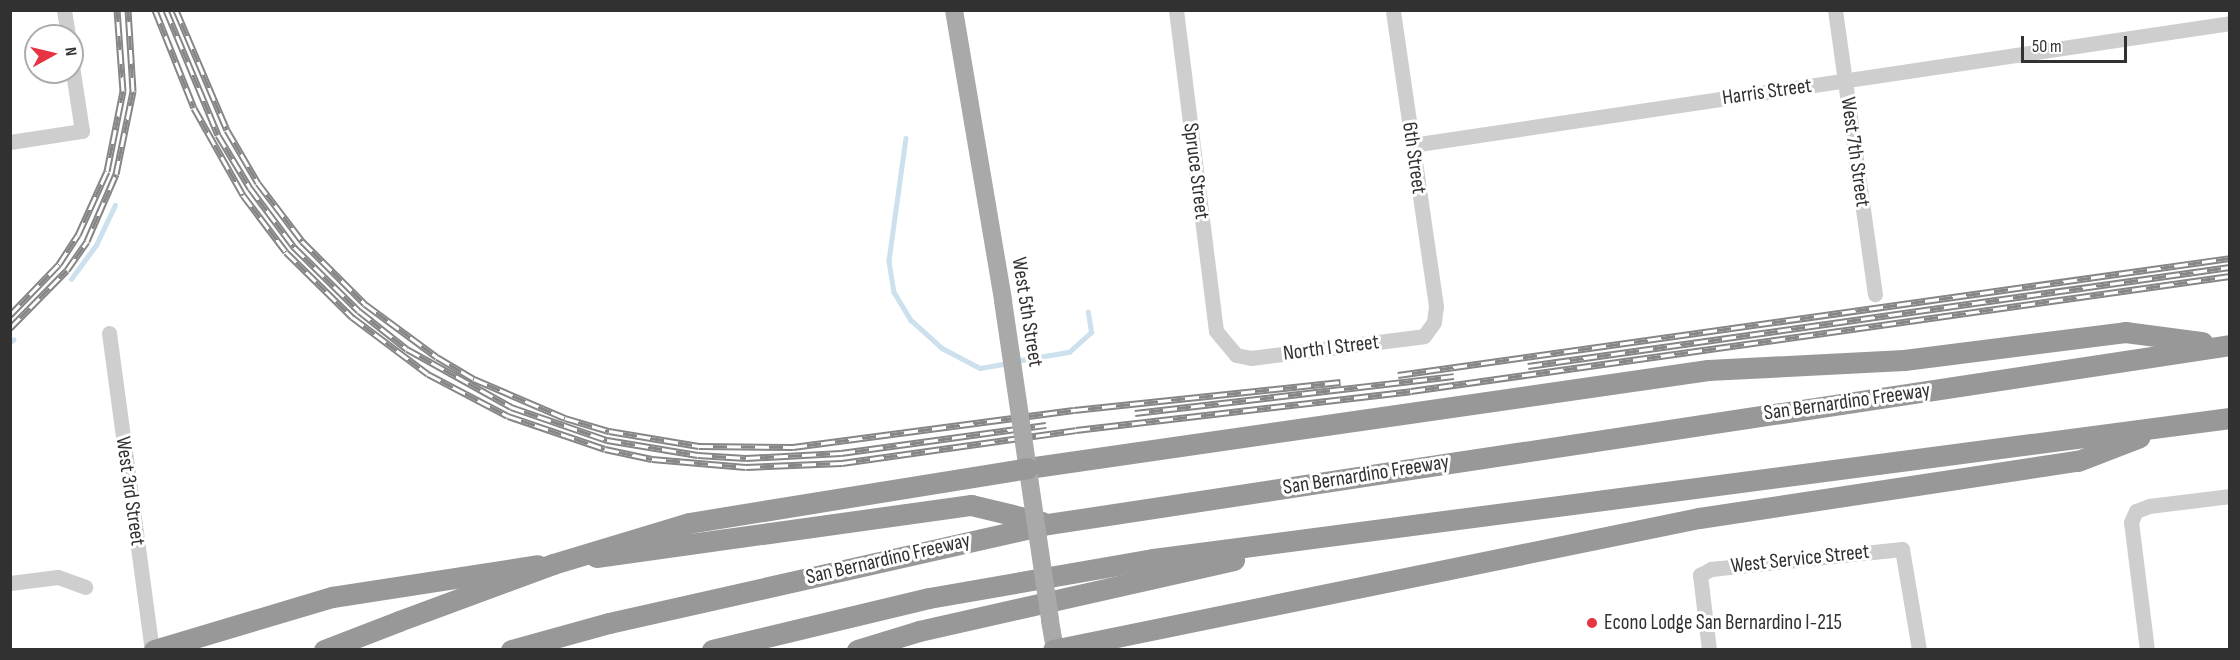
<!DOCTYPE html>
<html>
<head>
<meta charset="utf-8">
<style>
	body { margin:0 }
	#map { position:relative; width:2240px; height:660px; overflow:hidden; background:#fff; font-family:"Sofia Sans Condensed",sans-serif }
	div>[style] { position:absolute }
	.stream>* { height:4.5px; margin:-2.25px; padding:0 2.25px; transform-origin:2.25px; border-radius:2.25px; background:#cce0ed }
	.minor>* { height:15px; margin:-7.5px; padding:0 7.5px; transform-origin:7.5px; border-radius:7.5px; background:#cecece }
	.major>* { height:18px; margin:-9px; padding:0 9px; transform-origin:9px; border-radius:9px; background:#a9a9a9 }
	.highway>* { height:21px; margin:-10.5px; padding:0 10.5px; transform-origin:10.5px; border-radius:10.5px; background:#989898 }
	.rail>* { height:7px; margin-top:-3.5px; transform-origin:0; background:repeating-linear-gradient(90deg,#fff 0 14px,#868686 0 28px); box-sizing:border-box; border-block:2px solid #868686 }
	.major-bridge>* { height:18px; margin:-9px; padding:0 9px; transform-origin:9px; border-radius:9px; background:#a9a9a9 }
	.highway-bridge>* { height:21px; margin:-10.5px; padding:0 10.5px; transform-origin:10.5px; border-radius:10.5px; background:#989898 }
	.dots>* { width:16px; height:16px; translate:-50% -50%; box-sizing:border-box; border:3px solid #fff; border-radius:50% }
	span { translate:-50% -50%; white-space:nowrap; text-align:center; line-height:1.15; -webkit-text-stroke:6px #fff; paint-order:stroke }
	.street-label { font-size:21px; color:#313131 }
	.poi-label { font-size:21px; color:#313131 }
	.left { translate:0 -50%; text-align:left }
	.frame { position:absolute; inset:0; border:12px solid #313131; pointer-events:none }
	.north { position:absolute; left:24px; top:24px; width:60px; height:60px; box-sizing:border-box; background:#fff; border:2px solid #adadad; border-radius:50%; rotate:82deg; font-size:16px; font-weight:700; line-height:24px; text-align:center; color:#313131 }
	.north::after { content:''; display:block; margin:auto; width:21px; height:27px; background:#e73443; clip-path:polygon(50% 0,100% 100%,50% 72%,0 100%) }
	.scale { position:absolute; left:2021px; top:36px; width:106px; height:27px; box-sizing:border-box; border:3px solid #313131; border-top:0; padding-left:8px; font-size:18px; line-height:21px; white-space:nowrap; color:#313131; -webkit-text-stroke:4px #fff; paint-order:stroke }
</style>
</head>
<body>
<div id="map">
	<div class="stream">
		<div style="left:906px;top:138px;width:124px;rotate:97.9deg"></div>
		<div style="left:889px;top:261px;width:31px;rotate:81deg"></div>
		<div style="left:894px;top:292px;width:33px;rotate:59deg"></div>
		<div style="left:911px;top:320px;width:42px;rotate:42.1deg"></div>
		<div style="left:942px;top:348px;width:43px;rotate:27.8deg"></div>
		<div style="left:980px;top:368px;width:27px;rotate:-10deg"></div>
		<div style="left:71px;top:279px;width:42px;rotate:-53.7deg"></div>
		<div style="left:96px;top:245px;width:44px;rotate:-64.6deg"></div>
		<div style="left:10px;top:342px;width:4px;rotate:-34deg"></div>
		<div style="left:1015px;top:361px;width:55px;rotate:-9.5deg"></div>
		<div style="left:1069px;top:352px;width:30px;rotate:-42deg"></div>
		<div style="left:1091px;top:332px;width:20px;rotate:-99deg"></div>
	</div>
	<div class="minor">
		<div style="left:64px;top:10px;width:26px;rotate:81deg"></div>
		<div style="left:1176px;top:10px;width:323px;rotate:82.9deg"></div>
		<div style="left:1216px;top:331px;width:31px;rotate:50deg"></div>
		<div style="left:1236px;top:355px;width:15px;rotate:11deg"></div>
		<div style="left:1251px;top:358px;width:174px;rotate:-7.2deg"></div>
		<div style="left:1424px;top:336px;width:17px;rotate:-54deg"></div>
		<div style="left:1434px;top:322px;width:16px;rotate:-83deg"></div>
		<div style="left:1436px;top:306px;width:299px;rotate:-98.3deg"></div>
		<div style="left:1835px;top:10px;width:287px;rotate:82deg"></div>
		<div style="left:10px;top:142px;width:73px;rotate:-8.7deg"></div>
		<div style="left:82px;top:131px;width:66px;rotate:-98.7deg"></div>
		<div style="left:1412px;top:145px;width:827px;rotate:-8.48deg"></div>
		<div style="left:109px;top:333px;width:320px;rotate:82.3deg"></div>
		<div style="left:10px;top:583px;width:48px;rotate:-7.1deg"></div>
		<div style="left:58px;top:577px;width:29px;rotate:20deg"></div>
		<div style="left:1709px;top:650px;width:76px;rotate:-96.8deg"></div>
		<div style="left:1700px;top:575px;width:13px;rotate:-29deg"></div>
		<div style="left:1711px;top:569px;width:192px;rotate:-6deg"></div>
		<div style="left:1902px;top:549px;width:102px;rotate:80.4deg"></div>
		<div style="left:2147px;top:650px;width:129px;rotate:-97.1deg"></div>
		<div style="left:2131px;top:522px;width:12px;rotate:-66deg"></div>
		<div style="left:2136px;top:511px;width:14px;rotate:-21deg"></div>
		<div style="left:2149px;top:506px;width:82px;rotate:-7deg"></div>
	</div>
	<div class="major">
		<div style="left:954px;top:10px;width:295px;rotate:80.4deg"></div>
		<div style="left:1050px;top:621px;width:29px;rotate:80deg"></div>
	</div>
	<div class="highway">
		<div style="left:1028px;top:468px;width:687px;rotate:-8.2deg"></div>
		<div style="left:1708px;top:370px;width:196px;rotate:-2.9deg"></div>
		<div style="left:1904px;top:360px;width:223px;rotate:-7.2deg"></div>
		<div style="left:2125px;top:332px;width:78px;rotate:7.4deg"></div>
		<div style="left:596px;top:557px;width:379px;rotate:-7.9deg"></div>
		<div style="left:971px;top:505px;width:73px;rotate:13.5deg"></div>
		<div style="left:154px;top:650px;width:186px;rotate:-16.6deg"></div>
		<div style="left:332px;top:597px;width:208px;rotate:-8.8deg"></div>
		<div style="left:324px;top:650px;width:80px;rotate:-21.1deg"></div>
		<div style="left:511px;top:650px;width:102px;rotate:-15.4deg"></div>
		<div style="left:609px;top:623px;width:450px;rotate:-12.7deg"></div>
		<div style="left:1048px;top:524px;width:1195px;rotate:-8.61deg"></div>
		<div style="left:712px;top:650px;width:223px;rotate:-13.5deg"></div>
		<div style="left:929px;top:598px;width:227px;rotate:-9.9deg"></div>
		<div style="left:1153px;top:559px;width:1086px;rotate:-7.46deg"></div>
		<div style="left:857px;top:650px;width:65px;rotate:-17deg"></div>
		<div style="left:919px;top:631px;width:323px;rotate:-12.7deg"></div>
		<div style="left:1053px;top:650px;width:659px;rotate:-11.55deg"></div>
		<div style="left:1699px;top:518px;width:383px;rotate:-8.6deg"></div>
		<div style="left:2078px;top:461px;width:66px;rotate:-21.2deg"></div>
	</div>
	<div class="rail">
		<div style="left:155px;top:10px;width:105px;rotate:68.3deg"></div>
		<div style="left:194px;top:108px;width:100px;rotate:60.6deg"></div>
		<div style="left:243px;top:195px;width:71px;rotate:53deg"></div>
		<div style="left:286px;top:252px;width:93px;rotate:44.6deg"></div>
		<div style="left:352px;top:317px;width:95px;rotate:36.9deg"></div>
		<div style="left:428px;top:374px;width:90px;rotate:27.7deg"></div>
		<div style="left:508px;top:416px;width:102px;rotate:18.8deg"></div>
		<div style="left:605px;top:449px;width:48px;rotate:12deg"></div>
		<div style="left:652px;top:459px;width:94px;rotate:4.9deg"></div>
		<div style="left:746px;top:467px;width:96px;rotate:-2.4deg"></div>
		<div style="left:842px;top:463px;width:236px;rotate:-8deg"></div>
		<div style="left:1076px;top:430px;width:337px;rotate:-6.6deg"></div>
		<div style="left:1411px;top:391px;width:827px;rotate:-7.99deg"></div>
		<div style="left:166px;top:10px;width:135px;rotate:67.4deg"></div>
		<div style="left:218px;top:135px;width:62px;rotate:58.9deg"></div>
		<div style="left:250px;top:188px;width:74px;rotate:53.3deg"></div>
		<div style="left:294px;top:247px;width:91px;rotate:44.6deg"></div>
		<div style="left:359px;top:311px;width:61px;rotate:38.4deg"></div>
		<div style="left:407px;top:349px;width:119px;rotate:29.1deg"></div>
		<div style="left:511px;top:407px;width:102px;rotate:19deg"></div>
		<div style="left:607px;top:440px;width:92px;rotate:9.4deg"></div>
		<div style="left:698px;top:455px;width:48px;rotate:3.6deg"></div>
		<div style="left:746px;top:458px;width:95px;rotate:-3deg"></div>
		<div style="left:841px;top:453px;width:207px;rotate:-7.8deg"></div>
		<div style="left:176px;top:10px;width:130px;rotate:67deg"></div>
		<div style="left:227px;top:130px;width:61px;rotate:59.7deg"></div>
		<div style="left:258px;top:183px;width:73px;rotate:52.8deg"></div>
		<div style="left:302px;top:241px;width:89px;rotate:45deg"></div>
		<div style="left:365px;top:304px;width:89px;rotate:36.4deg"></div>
		<div style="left:437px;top:357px;width:43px;rotate:30.7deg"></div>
		<div style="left:474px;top:379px;width:99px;rotate:23.2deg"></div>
		<div style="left:565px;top:418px;width:46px;rotate:16.5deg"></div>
		<div style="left:609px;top:431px;width:91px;rotate:9.5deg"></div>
		<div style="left:699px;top:446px;width:94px;rotate:0.6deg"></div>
		<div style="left:793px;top:447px;width:283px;rotate:-7.5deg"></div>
		<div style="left:1074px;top:410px;width:268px;rotate:-6deg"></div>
		<div style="left:10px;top:315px;width:71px;rotate:-46.1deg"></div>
		<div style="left:59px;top:264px;width:35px;rotate:-57deg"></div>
		<div style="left:78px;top:235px;width:70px;rotate:-65.6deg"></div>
		<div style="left:107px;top:171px;width:82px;rotate:-78.7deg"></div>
		<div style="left:123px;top:91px;width:81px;rotate:-94.2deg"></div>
		<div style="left:10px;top:328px;width:81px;rotate:-45.5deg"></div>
		<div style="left:67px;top:270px;width:35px;rotate:-55deg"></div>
		<div style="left:87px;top:241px;width:73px;rotate:-66.6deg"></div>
		<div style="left:116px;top:174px;width:85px;rotate:-78.4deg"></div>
		<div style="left:133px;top:91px;width:81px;rotate:-93.5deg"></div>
		<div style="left:1528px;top:366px;width:709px;rotate:-8.03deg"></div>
		<div style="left:1398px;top:375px;width:840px;rotate:-8deg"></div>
		<div style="left:1135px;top:413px;width:321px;rotate:-6.6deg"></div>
	</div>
	<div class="major-bridge">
		<div style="left:1003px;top:301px;width:323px;rotate:81.6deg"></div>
	</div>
	<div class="highway-bridge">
		<div style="left:399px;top:621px;width:164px;rotate:-20.3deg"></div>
		<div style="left:553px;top:564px;width:142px;rotate:-16.8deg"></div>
		<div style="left:689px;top:523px;width:343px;rotate:-9.2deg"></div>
	</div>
	<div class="dots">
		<div style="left:1592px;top:623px;background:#e73443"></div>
	</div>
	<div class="street-label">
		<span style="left:1767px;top:92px;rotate:-8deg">Harris Street</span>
		<span style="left:1855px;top:152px;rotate:82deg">West 7th Street</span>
		<span style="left:1414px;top:158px;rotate:82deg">6th Street</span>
		<span style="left:1196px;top:171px;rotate:83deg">Spruce Street</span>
		<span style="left:1027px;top:312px;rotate:81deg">West 5th Street</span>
		<span style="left:1331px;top:348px;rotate:-7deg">North I Street</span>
		<span style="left:1847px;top:402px;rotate:-8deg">San Bernardino Freeway</span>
		<span style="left:1366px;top:475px;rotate:-9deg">San Bernardino Freeway</span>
		<span style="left:130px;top:491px;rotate:82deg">West 3rd Street</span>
		<span style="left:888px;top:559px;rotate:-13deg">San Bernardino Freeway</span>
		<span style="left:1800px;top:559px;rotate:-6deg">West Service Street</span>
	</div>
	<div class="poi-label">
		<span class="left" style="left:1604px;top:623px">Econo Lodge San Bernardino I-215</span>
	</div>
	<div class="frame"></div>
	<div class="north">N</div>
	<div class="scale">50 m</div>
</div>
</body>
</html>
